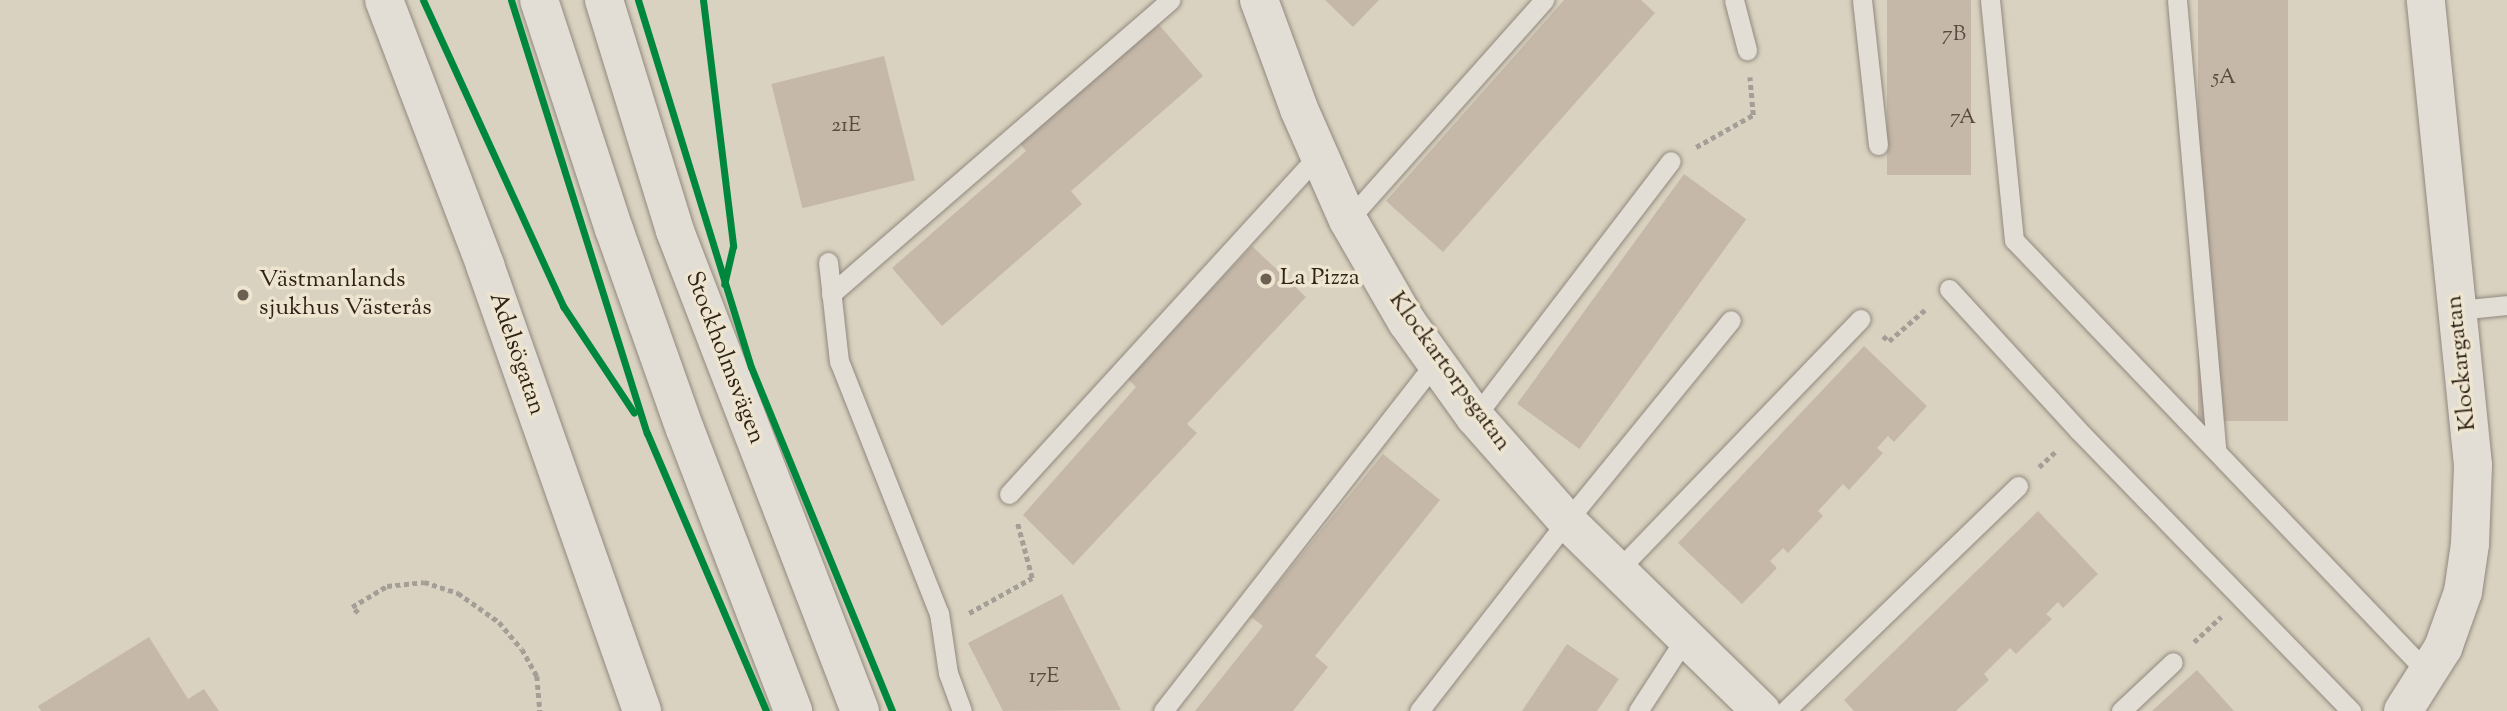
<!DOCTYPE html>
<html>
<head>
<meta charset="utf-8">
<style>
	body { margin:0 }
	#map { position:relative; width:2507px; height:711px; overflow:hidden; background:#dad2c0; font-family:"Sorts Mill Goudy",serif }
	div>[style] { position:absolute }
	.building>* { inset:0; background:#c5b8a9; transform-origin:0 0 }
	.path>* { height:4.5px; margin-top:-2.25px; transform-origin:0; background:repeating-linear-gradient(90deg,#a39e96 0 5px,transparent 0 8.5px) }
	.roads { filter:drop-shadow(0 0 2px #90897e) drop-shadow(0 0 2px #90897e) }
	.service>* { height:19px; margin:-9.5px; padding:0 9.5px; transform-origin:9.5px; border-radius:9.5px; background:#e2ded5 }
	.minor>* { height:38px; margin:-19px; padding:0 19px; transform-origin:19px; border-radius:19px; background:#e2ded5 }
	.tertiary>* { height:38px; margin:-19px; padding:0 19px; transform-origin:19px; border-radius:19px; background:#e2ded5 }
	.secondary>* { height:38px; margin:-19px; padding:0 19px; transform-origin:19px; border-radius:19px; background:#e2ded5 }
	.cycleway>* { height:7px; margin:-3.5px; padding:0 3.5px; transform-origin:3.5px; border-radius:3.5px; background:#00873e }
	.dots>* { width:19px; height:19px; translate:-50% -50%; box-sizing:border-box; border:4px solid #ede5cf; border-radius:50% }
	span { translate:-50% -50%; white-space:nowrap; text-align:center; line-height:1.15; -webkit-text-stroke:7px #ede5cf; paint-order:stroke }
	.number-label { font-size:21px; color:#584a3e }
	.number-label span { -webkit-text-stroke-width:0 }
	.poi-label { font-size:24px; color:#312217 }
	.left { translate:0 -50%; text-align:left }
	.street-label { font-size:24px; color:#312217 }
</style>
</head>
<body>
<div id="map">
	<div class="building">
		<div style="clip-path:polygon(1325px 0,1379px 0,1353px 27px)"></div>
		<div style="clip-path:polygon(1564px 0,1641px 0,1655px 13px,1443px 252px,1386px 201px)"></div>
		<div style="left:1887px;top:0;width:84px;height:175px"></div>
		<div style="left:2198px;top:0;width:90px;height:421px"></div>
		<div style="clip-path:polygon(1155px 20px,1203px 76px,1071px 191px,1082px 204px,942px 326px,892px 268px,1026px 151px,1017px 140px)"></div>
		<div style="left:884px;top:56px;width:128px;height:116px;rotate:76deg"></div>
		<div style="left:1684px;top:174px;width:77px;height:284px;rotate:36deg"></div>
		<div style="clip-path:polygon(1252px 246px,1306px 297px,1187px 424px,1197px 433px,1073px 565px,1023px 515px,1136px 387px,1127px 378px)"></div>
		<div style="clip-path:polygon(1864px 346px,1927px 406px,1894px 442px,1888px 436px,1877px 448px,1883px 453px,1849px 490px,1843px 484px,1818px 511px,1823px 516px,1788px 553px,1783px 548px,1770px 561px,1777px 568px,1742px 604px,1678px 543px)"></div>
		<div style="clip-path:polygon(1383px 454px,1440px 500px,1315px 656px,1328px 667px,1293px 711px,1195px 711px,1263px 626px,1251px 617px)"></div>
		<div style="clip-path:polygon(2038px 511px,2098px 574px,2063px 608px,2058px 602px,2046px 614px,2052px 619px,2016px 654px,2010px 648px,1984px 674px,1989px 680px,1956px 711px,1854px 711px,1844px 700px)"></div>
		<div style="clip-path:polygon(1062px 594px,1121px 710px,1003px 711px,968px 643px)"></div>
		<div style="clip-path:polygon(149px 637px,188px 699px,204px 689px,219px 711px,41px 711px,38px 706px)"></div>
		<div style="clip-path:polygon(1567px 644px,1619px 679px,1597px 711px,1522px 711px)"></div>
		<div style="clip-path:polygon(2197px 670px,2234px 711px,2152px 711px)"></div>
	</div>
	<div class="path">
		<div style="left:1696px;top:147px;width:65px;rotate:-29.3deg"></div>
		<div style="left:1753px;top:115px;width:38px;rotate:-95deg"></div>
		<div style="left:1883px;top:336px;width:8px;rotate:40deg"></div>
		<div style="left:1889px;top:341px;width:50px;rotate:-41deg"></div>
		<div style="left:2039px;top:467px;width:23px;rotate:-43deg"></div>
		<div style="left:358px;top:613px;width:8px;rotate:-135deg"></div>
		<div style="left:352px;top:607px;width:41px;rotate:-31deg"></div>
		<div style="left:387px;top:586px;width:37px;rotate:-6deg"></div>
		<div style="left:424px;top:582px;width:36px;rotate:18deg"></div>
		<div style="left:458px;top:593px;width:50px;rotate:35.3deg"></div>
		<div style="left:499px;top:622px;width:35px;rotate:50deg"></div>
		<div style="left:522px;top:649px;width:31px;rotate:61deg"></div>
		<div style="left:537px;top:676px;width:35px;rotate:85deg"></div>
		<div style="left:969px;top:613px;width:72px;rotate:-29.1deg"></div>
		<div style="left:1032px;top:578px;width:58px;rotate:-105deg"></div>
		<div style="left:2194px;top:642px;width:37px;rotate:-43deg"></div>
	</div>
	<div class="roads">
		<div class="service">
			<div style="left:1734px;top:0;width:52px;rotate:75.4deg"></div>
			<div style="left:1862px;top:0;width:146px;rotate:83.7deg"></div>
			<div style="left:1990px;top:0;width:241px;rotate:84.3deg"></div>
			<div style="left:2014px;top:240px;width:599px;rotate:46.29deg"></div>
			<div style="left:2177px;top:0;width:452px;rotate:85deg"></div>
			<div style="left:1348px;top:220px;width:295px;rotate:-48.3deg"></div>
			<div style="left:828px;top:262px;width:100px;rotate:83.7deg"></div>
			<div style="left:839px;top:361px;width:271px;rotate:68.4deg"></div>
			<div style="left:939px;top:613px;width:61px;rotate:81.5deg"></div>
			<div style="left:948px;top:673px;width:40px;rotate:69.8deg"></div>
			<div style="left:1949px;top:289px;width:191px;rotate:47.5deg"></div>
			<div style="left:2078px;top:430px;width:392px;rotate:45.8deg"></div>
			<div style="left:831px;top:294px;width:449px;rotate:-40.9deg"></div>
			<div style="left:2457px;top:310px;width:50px;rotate:-5.7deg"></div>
			<div style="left:1475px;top:417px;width:322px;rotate:-52.6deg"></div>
			<div style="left:1009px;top:494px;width:459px;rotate:-47.6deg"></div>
			<div style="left:1618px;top:570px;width:349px;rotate:-46deg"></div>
			<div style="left:1163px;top:711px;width:443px;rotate:-52deg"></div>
			<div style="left:1419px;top:711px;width:241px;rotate:-52.1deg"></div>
			<div style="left:1567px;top:521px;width:259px;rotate:-50.8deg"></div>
			<div style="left:1638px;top:711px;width:88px;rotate:-57deg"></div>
			<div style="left:1785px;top:711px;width:324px;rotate:-44deg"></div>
			<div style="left:2121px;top:711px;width:71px;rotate:-43.3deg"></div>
		</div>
		<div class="minor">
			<div style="left:384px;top:0;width:284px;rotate:69.1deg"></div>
			<div style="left:485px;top:265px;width:473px;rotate:70.6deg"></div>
			<div style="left:2403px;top:711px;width:75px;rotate:-57.6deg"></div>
			<div style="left:2443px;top:648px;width:59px;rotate:-70.3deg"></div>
			<div style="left:2463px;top:592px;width:49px;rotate:-81.7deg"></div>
			<div style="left:2470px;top:544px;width:79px;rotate:-87.8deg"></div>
			<div style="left:2473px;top:465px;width:467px;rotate:-95.8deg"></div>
		</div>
		<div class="tertiary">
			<div style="left:1259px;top:0;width:116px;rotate:69.8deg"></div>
			<div style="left:1299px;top:109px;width:121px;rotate:66.2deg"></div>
			<div style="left:1348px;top:220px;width:118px;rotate:60deg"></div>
			<div style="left:1407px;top:322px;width:117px;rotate:54.4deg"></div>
			<div style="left:1475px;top:417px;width:139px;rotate:48.5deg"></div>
			<div style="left:1567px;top:521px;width:272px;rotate:44.4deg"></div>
		</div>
		<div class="secondary">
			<div style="left:539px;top:0;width:241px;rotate:71.9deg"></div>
			<div style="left:614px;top:229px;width:212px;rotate:70.5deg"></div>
			<div style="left:685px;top:429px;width:302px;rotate:69deg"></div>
			<div style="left:604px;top:0;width:242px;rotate:72.9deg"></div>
			<div style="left:675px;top:231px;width:514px;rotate:68.92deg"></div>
		</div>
	</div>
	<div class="cycleway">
		<div style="left:423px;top:0;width:337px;rotate:65.4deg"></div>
		<div style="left:563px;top:306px;width:128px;rotate:56.4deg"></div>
		<div style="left:511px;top:0;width:454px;rotate:72.6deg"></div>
		<div style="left:647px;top:433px;width:302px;rotate:66.8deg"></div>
		<div style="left:638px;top:0;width:384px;rotate:72.9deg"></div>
		<div style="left:751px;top:367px;width:372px;rotate:67.7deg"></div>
		<div style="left:703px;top:0;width:248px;rotate:83deg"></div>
		<div style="left:733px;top:246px;width:39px;rotate:103deg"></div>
	</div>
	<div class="dots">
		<div style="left:1266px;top:279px;background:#6c6052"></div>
		<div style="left:243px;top:295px;background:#6c6052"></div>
	</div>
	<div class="number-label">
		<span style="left:1954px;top:35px">7B</span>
		<span style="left:2224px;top:78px">5A</span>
		<span style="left:1963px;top:118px">7A</span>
		<span style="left:846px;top:126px">21E</span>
		<span style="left:1044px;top:677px">17E</span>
	</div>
	<div class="poi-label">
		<span class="left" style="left:1280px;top:279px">La Pizza</span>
		<span class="left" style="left:259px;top:295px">Västmanlands<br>sjukhus Västerås</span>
	</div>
	<div class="street-label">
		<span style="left:516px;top:354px;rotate:71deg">Adelsögatan</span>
		<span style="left:724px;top:358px;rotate:69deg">Stockholmsvägen</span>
		<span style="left:2462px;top:363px;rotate:-96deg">Klockargatan</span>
		<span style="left:1449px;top:372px;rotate:54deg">Klockartorpsgatan</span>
	</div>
</div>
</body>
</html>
